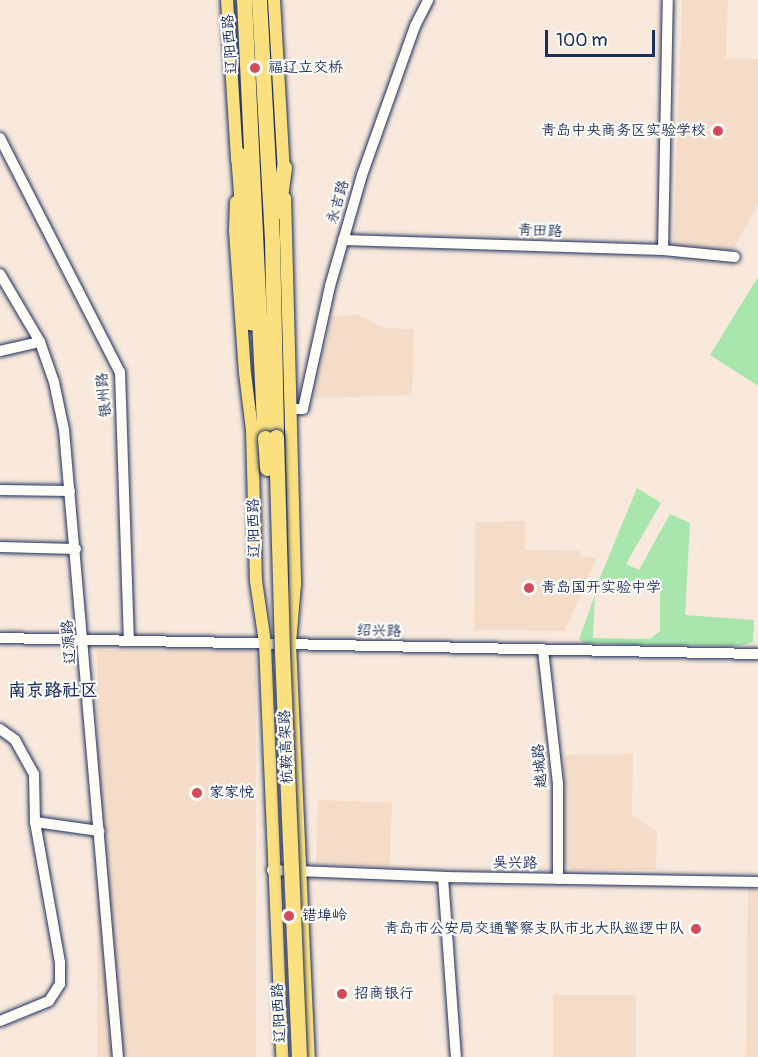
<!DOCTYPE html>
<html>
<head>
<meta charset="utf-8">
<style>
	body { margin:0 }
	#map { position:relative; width:758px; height:1057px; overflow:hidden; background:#f8e9dc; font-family:Pangolin,"LXGW WenKai TC",sans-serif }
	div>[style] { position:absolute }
	.built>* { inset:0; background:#f4dcc9; transform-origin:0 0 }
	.green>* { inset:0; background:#a8e6ad }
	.roads { filter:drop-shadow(0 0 2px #1b2f5e) drop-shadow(0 0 2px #1b2f5e) }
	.minor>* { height:10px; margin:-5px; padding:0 5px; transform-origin:5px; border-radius:5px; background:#fdfcf7 }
	.major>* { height:12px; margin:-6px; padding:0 6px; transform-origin:6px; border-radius:6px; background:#fbe080 }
	.highway>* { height:15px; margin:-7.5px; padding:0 7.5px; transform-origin:7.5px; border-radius:7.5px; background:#fbe080 }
	.bridges { filter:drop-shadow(0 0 2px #1b2f5e) drop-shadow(0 0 2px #1b2f5e) }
	.highway-bridge>* { height:15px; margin:-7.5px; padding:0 7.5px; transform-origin:7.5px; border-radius:7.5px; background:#fbe080 }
	.dots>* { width:16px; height:16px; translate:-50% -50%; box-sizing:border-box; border:3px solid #fdfcf7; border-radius:50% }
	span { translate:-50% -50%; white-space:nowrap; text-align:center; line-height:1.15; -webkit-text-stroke:4.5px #fdfcf7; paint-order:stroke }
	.street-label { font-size:15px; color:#1b2f5e }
	.poi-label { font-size:15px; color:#1b2f5e }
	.left { translate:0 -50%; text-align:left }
	.right { translate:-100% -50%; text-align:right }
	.quarter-label { font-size:18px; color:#1b2f5e; font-weight:700 }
	.scale { position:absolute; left:545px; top:30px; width:110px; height:27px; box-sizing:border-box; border:3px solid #1b2f5e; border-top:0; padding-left:8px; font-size:18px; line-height:21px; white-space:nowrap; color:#1b2f5e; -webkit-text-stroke:4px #fdfcf7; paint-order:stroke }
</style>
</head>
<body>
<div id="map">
	<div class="built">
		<div style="clip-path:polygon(682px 0,728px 0,726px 58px,758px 59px,758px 204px,727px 261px,673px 260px)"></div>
		<div style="clip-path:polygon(358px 315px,384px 328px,414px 329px,412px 395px,314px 398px,332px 316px)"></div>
		<div style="clip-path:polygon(525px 521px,525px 550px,581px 551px,579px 556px,596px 558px,565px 631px,474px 630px,475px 522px)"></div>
		<div style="left:97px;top:650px;width:159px;height:408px"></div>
		<div style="clip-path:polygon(633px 754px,632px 815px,657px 831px,656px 870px,571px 870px,564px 863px,564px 755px)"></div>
		<div style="left:318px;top:800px;width:74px;height:64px;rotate:2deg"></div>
		<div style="clip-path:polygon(748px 889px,758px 889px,758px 1057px,746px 1057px)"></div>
		<div style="left:553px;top:995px;width:83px;height:62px"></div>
	</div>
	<div class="green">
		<div style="clip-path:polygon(758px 277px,758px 386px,710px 355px)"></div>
		<div style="clip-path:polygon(637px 488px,661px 503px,626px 564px,639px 570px,670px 514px,690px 523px,685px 615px,754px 620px,753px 642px,740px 646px,643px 645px,585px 643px,579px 639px,595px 595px,593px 638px,650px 639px,660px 631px,660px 592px,648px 579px,597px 585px)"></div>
	</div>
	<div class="roads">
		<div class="minor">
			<div style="left:0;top:138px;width:263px;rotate:62.9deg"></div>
			<div style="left:120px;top:372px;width:268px;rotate:88.1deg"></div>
			<div style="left:343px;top:240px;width:320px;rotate:1.8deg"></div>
			<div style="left:663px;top:250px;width:72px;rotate:5.6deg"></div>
			<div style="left:663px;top:250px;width:250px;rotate:-88.9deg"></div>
			<div style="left:0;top:274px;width:79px;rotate:59.5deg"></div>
			<div style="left:40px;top:342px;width:42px;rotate:70.7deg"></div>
			<div style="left:54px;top:382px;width:49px;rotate:78.2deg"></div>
			<div style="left:64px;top:430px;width:629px;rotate:85.08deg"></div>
			<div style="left:0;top:351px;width:41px;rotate:-12.7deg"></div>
			<div style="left:292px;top:409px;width:11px"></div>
			<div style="left:303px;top:409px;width:126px;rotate:-77.6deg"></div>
			<div style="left:330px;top:286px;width:116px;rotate:-73.9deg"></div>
			<div style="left:362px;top:175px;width:158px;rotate:-70.4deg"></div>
			<div style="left:415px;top:26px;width:29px;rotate:-63deg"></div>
			<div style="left:0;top:490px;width:70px;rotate:0.8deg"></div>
			<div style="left:0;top:547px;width:76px;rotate:1.5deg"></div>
			<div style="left:0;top:638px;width:758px;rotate:1.21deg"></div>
			<div style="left:543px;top:650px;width:134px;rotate:83.6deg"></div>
			<div style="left:558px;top:783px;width:96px;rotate:90deg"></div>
			<div style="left:0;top:729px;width:19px;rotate:36deg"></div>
			<div style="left:15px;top:740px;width:39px;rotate:61deg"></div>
			<div style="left:34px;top:774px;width:48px;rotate:88.8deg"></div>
			<div style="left:35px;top:822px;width:142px;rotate:79.9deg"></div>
			<div style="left:60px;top:962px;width:22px;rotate:90deg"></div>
			<div style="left:60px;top:984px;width:20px;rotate:123deg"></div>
			<div style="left:49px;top:1001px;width:53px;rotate:157.8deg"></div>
			<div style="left:35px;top:822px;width:65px;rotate:8deg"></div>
			<div style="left:272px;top:870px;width:171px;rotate:2.3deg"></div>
			<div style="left:443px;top:877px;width:315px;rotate:0.9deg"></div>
			<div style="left:443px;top:877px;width:180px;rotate:85.9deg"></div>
		</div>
		<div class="major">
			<div style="left:227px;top:0;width:160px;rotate:86.4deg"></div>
			<div style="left:274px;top:0;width:175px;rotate:86.7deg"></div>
			<div style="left:285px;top:198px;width:386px;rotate:88.5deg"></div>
			<div style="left:295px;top:584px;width:60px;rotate:94.8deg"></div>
			<div style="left:290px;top:644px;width:413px;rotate:87.4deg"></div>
			<div style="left:236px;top:202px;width:29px;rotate:92deg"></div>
			<div style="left:235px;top:231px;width:142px;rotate:86deg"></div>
			<div style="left:245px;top:373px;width:57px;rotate:83deg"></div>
			<div style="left:252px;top:430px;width:151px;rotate:88.5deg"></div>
			<div style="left:256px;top:581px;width:63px;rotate:81.7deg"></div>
			<div style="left:265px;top:643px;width:414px;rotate:87.6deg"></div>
		</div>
		<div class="highway">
			<div style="left:244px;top:0;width:439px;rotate:87.3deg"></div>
			<div style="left:259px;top:0;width:241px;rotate:86.9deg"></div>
			<div style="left:272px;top:241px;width:196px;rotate:88.8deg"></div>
			<div style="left:238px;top:154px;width:169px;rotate:85.6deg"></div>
			<div style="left:278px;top:211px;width:44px;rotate:-82.2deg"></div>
		</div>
	</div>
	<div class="bridges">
		<div class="highway-bridge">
			<div style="left:276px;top:437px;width:215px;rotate:88.4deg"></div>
			<div style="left:282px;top:652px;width:405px;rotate:87.6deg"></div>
			<div style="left:265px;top:438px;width:30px;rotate:86deg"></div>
		</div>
	</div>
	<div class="dots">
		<div style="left:255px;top:68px;background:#d1495b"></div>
		<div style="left:718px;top:131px;background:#d1495b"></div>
		<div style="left:529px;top:588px;background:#d1495b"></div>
		<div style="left:197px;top:793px;background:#d1495b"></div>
		<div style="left:289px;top:916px;background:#d1495b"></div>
		<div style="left:696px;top:929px;background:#d1495b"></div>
		<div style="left:342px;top:994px;background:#d1495b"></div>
	</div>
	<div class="street-label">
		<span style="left:230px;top:44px;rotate:-94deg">辽阳西路</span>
		<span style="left:338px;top:202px;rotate:-74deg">永吉路</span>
		<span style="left:540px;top:231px;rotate:2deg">青田路</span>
		<span style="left:104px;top:395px;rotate:-96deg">银州路</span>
		<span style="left:254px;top:528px;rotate:-91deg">辽阳西路</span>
		<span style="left:379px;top:631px;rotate:1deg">绍兴路</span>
		<span style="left:69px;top:642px;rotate:-95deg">辽源路</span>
		<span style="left:286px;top:747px;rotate:-92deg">杭鞍高架路</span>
		<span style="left:540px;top:766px;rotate:-95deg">越城路</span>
		<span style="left:515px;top:863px;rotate:1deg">吴兴路</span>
		<span style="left:279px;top:1013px;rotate:-93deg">辽阳西路</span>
	</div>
	<div class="poi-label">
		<span class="left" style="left:268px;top:68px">福辽立交桥</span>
		<span class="right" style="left:706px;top:131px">青岛中央商务区实验学校</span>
		<span class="left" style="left:541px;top:588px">青岛国开实验中学</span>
		<span class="left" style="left:209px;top:793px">家家悦</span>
		<span class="left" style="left:302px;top:916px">错埠岭</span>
		<span class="right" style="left:684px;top:929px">青岛市公安局交通警察支队市北大队巡逻中队</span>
		<span class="left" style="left:354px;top:994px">招商银行</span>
	</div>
	<div class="quarter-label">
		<span style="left:53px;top:691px">南京路社区</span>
	</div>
	<div class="scale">100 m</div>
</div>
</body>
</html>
